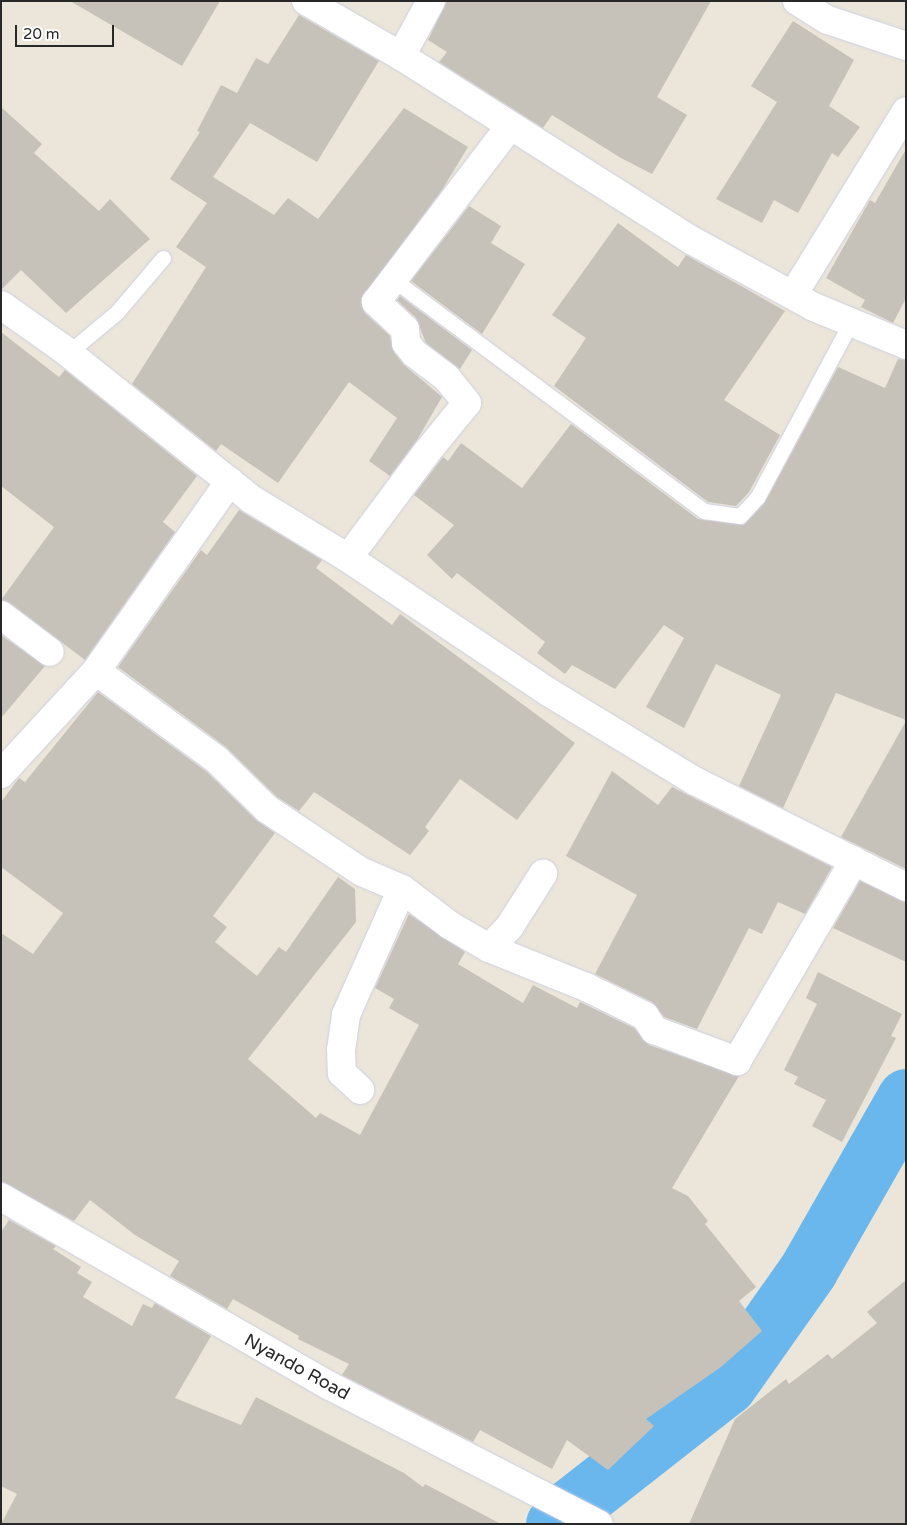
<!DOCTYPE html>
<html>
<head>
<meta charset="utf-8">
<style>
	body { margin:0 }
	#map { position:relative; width:907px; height:1525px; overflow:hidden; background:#ebe6d9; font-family:"Varela Round",sans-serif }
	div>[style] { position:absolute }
	.river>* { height:59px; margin:-29.5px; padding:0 29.5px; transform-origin:29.5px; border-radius:29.5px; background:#6ab7ee }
	.building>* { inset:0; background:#c6c2b9 }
	.roads { filter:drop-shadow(0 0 1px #cecfe1) drop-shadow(0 0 1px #cecfe1) }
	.service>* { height:15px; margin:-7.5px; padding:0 7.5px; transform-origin:7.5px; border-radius:7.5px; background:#fff }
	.minor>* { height:28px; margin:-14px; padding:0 14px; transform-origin:14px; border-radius:14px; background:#fff }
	span { translate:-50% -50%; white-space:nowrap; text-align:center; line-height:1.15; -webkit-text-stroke:5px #fff; paint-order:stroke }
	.street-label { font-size:18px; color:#282828 }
	.frame { position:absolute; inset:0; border:2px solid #282828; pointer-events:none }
	.scale { position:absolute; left:15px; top:25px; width:99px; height:22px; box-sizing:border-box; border:2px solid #282828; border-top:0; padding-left:6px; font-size:15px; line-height:18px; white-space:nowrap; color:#282828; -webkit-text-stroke:4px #fff; paint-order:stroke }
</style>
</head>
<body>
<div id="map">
	<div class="river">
		<div style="left:555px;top:1524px;width:22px;rotate:-47deg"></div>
		<div style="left:570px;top:1508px;width:199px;rotate:-38.1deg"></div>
		<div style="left:727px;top:1385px;width:141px;rotate:-54.8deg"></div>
		<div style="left:808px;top:1270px;width:198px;rotate:-60.3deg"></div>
	</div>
	<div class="building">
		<div style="clip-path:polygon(70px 1px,220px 1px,182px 66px)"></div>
		<div style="clip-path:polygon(447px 1px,711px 1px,657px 97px,687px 115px,652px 174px,621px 158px,552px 115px,543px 128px,439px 62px,447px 52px,428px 40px)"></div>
		<div style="clip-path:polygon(299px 15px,379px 61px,317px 162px,250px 123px,213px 177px,274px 215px,288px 198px,318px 219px,404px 108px,468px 147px,442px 190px,361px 299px,365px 313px,390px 336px,394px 352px,403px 364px,442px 397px,417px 440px,390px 476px,369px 461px,397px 418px,349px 382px,278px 483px,221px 444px,216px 451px,132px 384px,206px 267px,176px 247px,207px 203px,170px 179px,200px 132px,197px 131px,221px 85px,237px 93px,256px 58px,268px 64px)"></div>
		<div style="clip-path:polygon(793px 21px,854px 60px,829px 106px,860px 127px,838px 157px,832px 153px,798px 213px,774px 200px,762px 223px,716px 199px,777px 102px,751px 86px)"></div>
		<div style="clip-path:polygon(1px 107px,42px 144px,34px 153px,99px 211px,110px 199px,150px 239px,66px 313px,21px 270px,1px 290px)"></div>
		<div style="clip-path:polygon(906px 149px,906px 298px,893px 323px,861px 307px,865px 300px,826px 278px,870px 200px,875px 203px)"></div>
		<div style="clip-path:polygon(469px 206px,501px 226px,491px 243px,525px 264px,482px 334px,411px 281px)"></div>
		<div style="clip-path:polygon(618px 223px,678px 267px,686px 255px,785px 311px,724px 400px,780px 435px,749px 492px,736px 506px,708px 502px,554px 386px,586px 338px,552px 315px)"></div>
		<div style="clip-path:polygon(400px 296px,472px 350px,460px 369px,426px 343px,416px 318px,397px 300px)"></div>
		<div style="clip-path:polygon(1px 332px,59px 377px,65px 370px,197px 476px,163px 522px,175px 532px,85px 660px,10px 603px,1px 600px,54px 527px,1px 486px)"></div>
		<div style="clip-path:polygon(898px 359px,906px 360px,906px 720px,836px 693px,783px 808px,739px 786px,781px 695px,716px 664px,684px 728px,646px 707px,684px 638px,664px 625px,615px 689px,572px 665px,565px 674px,537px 653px,545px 642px,457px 573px,452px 579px,427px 555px,454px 525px,414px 495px,443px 457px,448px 461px,461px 443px,522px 488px,571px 424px,698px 519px,744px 525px,765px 502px,838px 367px,885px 388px)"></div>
		<div style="clip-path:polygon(239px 510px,322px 560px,316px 568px,392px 625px,400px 614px,575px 743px,517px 820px,460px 779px,425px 827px,429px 831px,410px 855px,314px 792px,299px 811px,277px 797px,226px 747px,118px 667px,201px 550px,207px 555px)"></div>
		<div style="clip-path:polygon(1px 635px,45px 666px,1px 718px)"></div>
		<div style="clip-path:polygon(98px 692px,207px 772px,256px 820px,275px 833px,213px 916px,227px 927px,215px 942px,257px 976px,279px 947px,286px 952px,338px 877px,355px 889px,356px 922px,248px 1059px,316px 1118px,320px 1113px,360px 1135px,419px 1025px,389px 1008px,394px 999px,375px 988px,409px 914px,465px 952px,458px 964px,523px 1003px,533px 985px,577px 1008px,580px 1002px,634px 1028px,649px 1045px,739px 1076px,672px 1188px,688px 1196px,708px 1221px,705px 1224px,756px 1287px,739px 1301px,762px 1331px,721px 1367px,646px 1419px,654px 1426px,608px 1470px,567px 1440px,552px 1469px,480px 1430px,473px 1442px,342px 1375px,349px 1364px,298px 1339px,299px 1336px,233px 1299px,227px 1309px,170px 1276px,179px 1261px,135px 1235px,90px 1200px,74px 1221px,1px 1181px,1px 933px,33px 954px,63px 913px,1px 867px,1px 802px,19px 778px,25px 782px)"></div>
		<div style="clip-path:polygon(906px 721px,906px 869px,841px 837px)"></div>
		<div style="clip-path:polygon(612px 771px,658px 805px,672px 787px,832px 867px,805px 914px,778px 902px,762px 934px,749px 928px,697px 1029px,664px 1017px,652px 1002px,595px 974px,637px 895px,566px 856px)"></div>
		<div style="clip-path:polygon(860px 881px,906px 902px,906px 962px,833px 928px)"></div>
		<div style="clip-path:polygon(818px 972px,902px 1014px,891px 1036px,896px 1038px,842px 1142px,812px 1126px,826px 1100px,794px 1084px,798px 1077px,784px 1070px,817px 1004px,806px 998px)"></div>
		<div style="clip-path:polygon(9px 1220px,56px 1246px,53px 1249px,81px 1267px,77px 1273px,92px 1282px,83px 1297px,132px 1326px,143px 1304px,152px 1308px,155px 1303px,211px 1336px,175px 1398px,241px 1425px,256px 1397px,404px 1473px,423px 1487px,425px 1484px,501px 1524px,1px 1524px,17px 1494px,1px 1486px,1px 1232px)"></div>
		<div style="clip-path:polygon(906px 1280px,906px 1524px,689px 1524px,735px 1419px,786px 1379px,789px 1384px,828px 1354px,832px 1359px,877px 1323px,867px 1312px)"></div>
	</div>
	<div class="roads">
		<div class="service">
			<div style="left:394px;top:280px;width:387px;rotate:36.7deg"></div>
			<div style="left:704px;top:511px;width:36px;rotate:8deg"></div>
			<div style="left:740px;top:516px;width:25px;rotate:-47deg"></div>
			<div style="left:757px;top:498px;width:200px;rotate:-61.9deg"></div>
			<div style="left:68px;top:353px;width:64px;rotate:-39.9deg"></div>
			<div style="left:117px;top:312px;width:71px;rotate:-49.6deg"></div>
		</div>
		<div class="minor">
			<div style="left:306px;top:1px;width:110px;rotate:30.1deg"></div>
			<div style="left:431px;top:1px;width:63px;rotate:118.6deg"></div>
			<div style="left:401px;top:56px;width:343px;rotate:32.4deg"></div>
			<div style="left:691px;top:240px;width:140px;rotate:28.6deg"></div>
			<div style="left:814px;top:307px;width:100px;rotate:22.4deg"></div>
			<div style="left:797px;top:1px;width:36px;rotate:32deg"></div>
			<div style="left:828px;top:20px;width:82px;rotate:18.4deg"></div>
			<div style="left:793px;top:295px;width:216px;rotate:-58.4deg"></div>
			<div style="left:1px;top:305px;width:75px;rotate:35.2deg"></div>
			<div style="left:62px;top:348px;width:242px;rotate:38.6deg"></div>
			<div style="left:251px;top:499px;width:114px;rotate:31.3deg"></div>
			<div style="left:348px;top:558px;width:243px;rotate:33.8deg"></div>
			<div style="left:550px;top:693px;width:170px;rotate:31.3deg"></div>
			<div style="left:695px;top:781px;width:236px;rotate:26.7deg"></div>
			<div style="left:348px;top:558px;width:132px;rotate:-53.3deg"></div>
			<div style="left:427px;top:452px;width:63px;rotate:-50.8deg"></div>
			<div style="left:467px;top:403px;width:32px;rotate:-129deg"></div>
			<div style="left:447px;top:378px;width:40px;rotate:-143deg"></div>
			<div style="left:415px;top:354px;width:14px;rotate:-129deg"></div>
			<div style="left:406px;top:343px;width:14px;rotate:-94deg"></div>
			<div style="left:405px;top:329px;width:40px;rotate:-137deg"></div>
			<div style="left:376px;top:302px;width:221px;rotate:-52.7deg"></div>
			<div style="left:1px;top:615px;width:61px;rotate:37.1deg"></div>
			<div style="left:96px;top:671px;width:150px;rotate:36.3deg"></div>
			<div style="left:217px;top:760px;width:70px;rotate:44.4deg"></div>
			<div style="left:267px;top:809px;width:114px;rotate:33.6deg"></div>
			<div style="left:362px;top:872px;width:43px;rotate:23deg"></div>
			<div style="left:402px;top:889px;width:138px;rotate:114deg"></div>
			<div style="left:346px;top:1015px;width:34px;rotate:98deg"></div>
			<div style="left:341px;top:1049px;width:24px;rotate:88deg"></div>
			<div style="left:342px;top:1073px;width:25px;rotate:43deg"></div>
			<div style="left:1px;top:774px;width:140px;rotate:-47.3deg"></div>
			<div style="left:96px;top:671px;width:232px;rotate:-54.8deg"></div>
			<div style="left:402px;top:889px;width:61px;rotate:37.1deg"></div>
			<div style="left:451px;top:926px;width:44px;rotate:30.1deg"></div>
			<div style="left:489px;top:948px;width:30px;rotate:-46deg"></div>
			<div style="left:510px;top:926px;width:62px;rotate:-57.6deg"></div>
			<div style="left:489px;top:948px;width:105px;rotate:21.9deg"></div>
			<div style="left:586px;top:987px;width:66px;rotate:26.2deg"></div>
			<div style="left:645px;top:1016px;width:17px;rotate:57deg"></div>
			<div style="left:654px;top:1030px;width:89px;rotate:20.5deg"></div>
			<div style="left:737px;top:1061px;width:232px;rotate:-59.7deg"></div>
			<div style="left:1px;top:1197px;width:379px;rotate:29.9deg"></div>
			<div style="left:330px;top:1386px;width:302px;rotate:27.2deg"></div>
		</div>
	</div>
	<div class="street-label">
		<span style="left:297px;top:1367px;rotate:29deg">Nyando Road</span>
	</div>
	<div class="frame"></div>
	<div class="scale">20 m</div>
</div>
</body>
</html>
